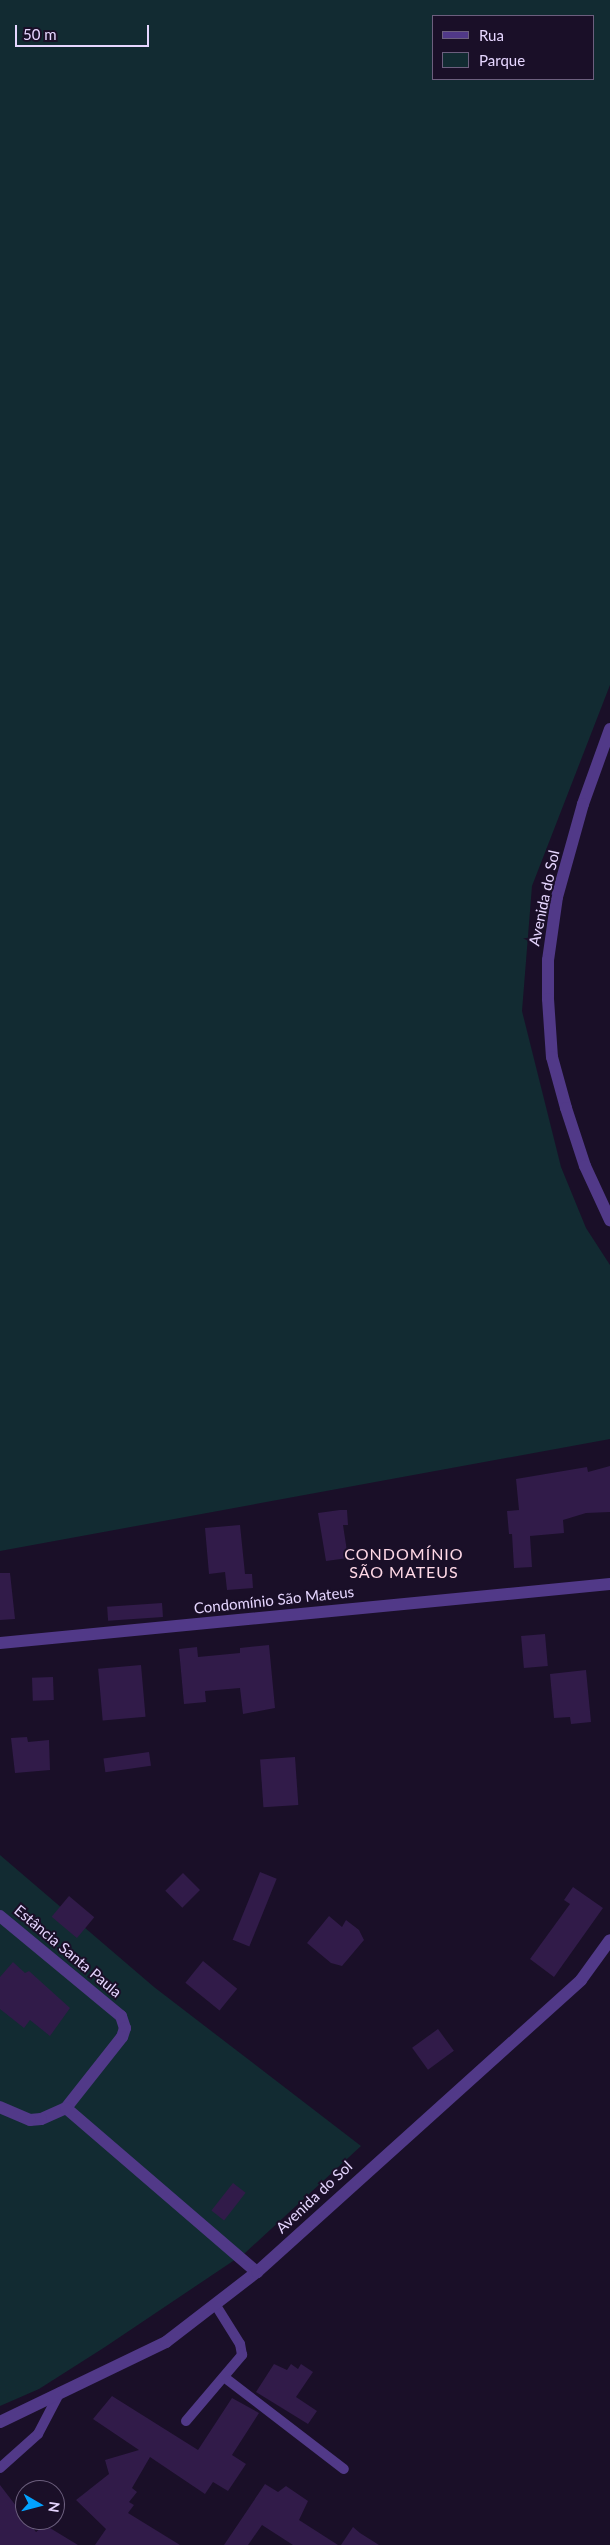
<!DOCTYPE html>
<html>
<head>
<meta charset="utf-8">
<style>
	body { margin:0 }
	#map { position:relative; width:610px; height:2545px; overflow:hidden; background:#1a0f28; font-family:Lato,sans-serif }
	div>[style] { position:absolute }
	.green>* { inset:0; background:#122b32 }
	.building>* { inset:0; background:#311b49; transform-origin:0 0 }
	.service>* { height:10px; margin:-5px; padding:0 5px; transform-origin:5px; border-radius:5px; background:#513988 }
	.minor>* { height:12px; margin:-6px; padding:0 6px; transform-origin:6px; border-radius:6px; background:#513988 }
	.tertiary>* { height:12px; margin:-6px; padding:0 6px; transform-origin:6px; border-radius:6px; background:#513988 }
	span { translate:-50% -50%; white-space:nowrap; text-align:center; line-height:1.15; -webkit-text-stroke:4px #1a0f28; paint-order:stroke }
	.street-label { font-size:15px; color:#e6d6ff }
	.neighbourhood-label { font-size:16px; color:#ffd8e6; letter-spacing:1px }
	.legend { position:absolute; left:432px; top:15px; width:162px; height:65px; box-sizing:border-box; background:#1a0f28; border:1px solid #6c5f7e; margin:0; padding:6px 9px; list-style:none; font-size:15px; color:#e6d6ff }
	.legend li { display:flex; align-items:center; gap:10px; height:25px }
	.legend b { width:25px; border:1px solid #6c5f7e }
	.north { position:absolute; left:15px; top:2480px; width:50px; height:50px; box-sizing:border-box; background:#1a0f28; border:1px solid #6c5f7e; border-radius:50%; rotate:98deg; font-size:14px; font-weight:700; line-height:20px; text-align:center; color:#e6d6ff }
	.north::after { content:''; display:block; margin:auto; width:18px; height:22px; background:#02a2ff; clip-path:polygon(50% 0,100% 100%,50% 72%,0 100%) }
	.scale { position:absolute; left:15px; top:25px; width:134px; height:22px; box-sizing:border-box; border:2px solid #e6d6ff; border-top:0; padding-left:6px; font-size:15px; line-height:18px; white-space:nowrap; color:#e6d6ff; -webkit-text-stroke:4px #1a0f28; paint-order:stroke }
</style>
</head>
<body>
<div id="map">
	<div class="green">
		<div style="clip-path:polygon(evenodd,0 0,610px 0,610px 685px,532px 886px,522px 1011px,561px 1167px,586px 1228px,610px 1265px,610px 1439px,0 1551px,0 0,434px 16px,594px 16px,594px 79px,434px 79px,434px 16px)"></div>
		<div style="clip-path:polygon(0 1855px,154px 1987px,361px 2146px,245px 2253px,105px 2347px,39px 2389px,0 2406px)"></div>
	</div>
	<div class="building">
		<div style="clip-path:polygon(610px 1466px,610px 1512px,586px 1513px,563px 1520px,564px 1533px,530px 1536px,532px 1567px,514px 1568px,512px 1534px,509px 1534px,507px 1511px,519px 1510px,516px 1479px,587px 1467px,588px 1472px)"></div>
		<div style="clip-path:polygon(340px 1510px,347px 1510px,348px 1525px,343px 1525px,348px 1558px,326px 1561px,318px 1513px)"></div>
		<div style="clip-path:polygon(240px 1525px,245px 1574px,252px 1574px,253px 1588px,227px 1590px,225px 1572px,209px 1574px,205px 1528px)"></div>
		<div style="clip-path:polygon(0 1573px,10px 1573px,15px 1619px,0 1620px)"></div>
		<div style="left:162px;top:1603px;width:14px;height:55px;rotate:86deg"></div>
		<div style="left:545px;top:1634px;width:32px;height:24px;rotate:85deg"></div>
		<div style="clip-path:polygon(269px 1645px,275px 1708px,243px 1714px,240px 1688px,205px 1691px,206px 1702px,184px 1704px,179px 1649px,197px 1647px,198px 1657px,240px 1653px,240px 1648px)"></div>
		<div style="left:141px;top:1665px;width:52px;height:43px;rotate:85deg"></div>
		<div style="clip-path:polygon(586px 1670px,591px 1722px,571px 1724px,570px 1717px,554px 1718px,550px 1674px)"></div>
		<div style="left:53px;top:1677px;width:23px;height:21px;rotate:88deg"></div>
		<div style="clip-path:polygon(27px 1737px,28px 1742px,49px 1740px,50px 1770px,15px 1773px,11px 1738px)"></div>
		<div style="left:149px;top:1752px;width:14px;height:46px;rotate:82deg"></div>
		<div style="left:295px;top:1757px;width:48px;height:35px;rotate:86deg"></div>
		<div style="left:260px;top:1872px;width:18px;height:73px;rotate:22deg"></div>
		<div style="left:183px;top:1873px;width:24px;height:25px;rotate:45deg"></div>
		<div style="clip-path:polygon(573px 1887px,603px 1908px,554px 1977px,530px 1959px,570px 1904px,564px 1900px)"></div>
		<div style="left:69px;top:1896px;width:33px;height:27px;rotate:40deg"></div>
		<div style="clip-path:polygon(329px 1916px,342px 1927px,346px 1920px,359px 1930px,364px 1940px,342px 1966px,331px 1963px,307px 1943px)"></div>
		<div style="left:203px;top:1961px;width:44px;height:28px;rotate:39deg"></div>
		<div style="clip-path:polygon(13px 1962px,25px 1973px,29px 1971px,70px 2008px,50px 2036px,30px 2020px,24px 2028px,0 2009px,0 1977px)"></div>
		<div style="left:438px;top:2029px;width:27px;height:32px;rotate:54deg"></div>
		<div style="left:233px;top:2183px;width:16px;height:35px;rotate:38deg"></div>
		<div style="clip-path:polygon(274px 2364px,287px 2370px,291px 2364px,298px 2369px,301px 2364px,313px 2372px,296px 2397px,317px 2411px,308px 2424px,256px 2392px)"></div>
		<div style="clip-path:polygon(112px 2396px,198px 2450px,232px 2398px,259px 2413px,232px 2455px,246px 2464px,228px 2491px,213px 2482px,205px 2494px,150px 2457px,132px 2488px,137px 2492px,129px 2502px,134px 2505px,128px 2513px,180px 2545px,95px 2545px,106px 2529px,76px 2500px,109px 2474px,105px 2460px,139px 2450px,93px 2419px)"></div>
		<div style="clip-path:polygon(265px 2484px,278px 2492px,286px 2486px,308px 2501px,299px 2520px,338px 2545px,293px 2545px,262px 2525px,248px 2545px,224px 2545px)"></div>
		<div style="clip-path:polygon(0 2485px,36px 2532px,45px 2525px,78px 2545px,0 2545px)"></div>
		<div style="clip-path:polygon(353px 2527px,360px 2533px,379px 2545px,341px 2545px)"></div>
	</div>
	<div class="service">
		<div style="left:224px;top:2377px;width:151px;rotate:37.5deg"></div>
		<div style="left:186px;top:2421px;width:87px;rotate:-49.7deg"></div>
		<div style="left:242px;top:2355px;width:11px;rotate:-100deg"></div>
		<div style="left:240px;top:2344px;width:47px;rotate:-122deg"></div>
		<div style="left:0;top:2468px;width:51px;rotate:-41.8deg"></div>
		<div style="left:38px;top:2434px;width:47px;rotate:-62.4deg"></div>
	</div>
	<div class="minor">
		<div style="left:0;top:1643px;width:613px;rotate:-5.52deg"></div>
		<div style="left:0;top:1916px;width:157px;rotate:39.6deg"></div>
		<div style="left:121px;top:2016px;width:13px;rotate:72deg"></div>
		<div style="left:125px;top:2028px;width:9px;rotate:108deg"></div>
		<div style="left:122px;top:2037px;width:90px;rotate:128.3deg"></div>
		<div style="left:66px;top:2108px;width:27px;rotate:156deg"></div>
		<div style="left:41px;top:2119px;width:11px;rotate:175deg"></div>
		<div style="left:30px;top:2120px;width:33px;rotate:-157deg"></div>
		<div style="left:66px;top:2108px;width:252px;rotate:40.7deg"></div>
	</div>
	<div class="tertiary">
		<div style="left:610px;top:729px;width:80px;rotate:109.8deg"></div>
		<div style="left:583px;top:804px;width:97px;rotate:105.6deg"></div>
		<div style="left:557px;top:897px;width:64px;rotate:98.1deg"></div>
		<div style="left:548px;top:960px;width:39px;rotate:90deg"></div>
		<div style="left:548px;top:999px;width:58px;rotate:86.1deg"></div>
		<div style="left:552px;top:1057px;width:53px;rotate:74.6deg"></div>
		<div style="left:566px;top:1108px;width:61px;rotate:71.9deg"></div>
		<div style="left:585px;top:1166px;width:60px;rotate:65.2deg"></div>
		<div style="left:0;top:2422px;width:184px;rotate:-25.7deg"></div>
		<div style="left:166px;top:2342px;width:115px;rotate:-37.6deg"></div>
		<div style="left:257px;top:2272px;width:436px;rotate:-42deg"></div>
		<div style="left:581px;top:1980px;width:49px;rotate:-54.1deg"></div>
	</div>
	<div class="street-label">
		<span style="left:544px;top:898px;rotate:-78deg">Avenida do Sol</span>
		<span style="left:274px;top:1600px;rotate:-6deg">Condomínio São Mateus</span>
		<span style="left:68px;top:1951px;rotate:40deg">Estância Santa Paula</span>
		<span style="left:314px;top:2197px;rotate:-43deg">Avenida do Sol</span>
	</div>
	<div class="neighbourhood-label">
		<span style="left:404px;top:1563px">CONDOMÍNIO<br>SÃO MATEUS</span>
	</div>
	<ul class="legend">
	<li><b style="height:6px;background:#513988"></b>Rua</li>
	<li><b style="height:14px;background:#122b32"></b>Parque</li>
	</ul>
	<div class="north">N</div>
	<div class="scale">50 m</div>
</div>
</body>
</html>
